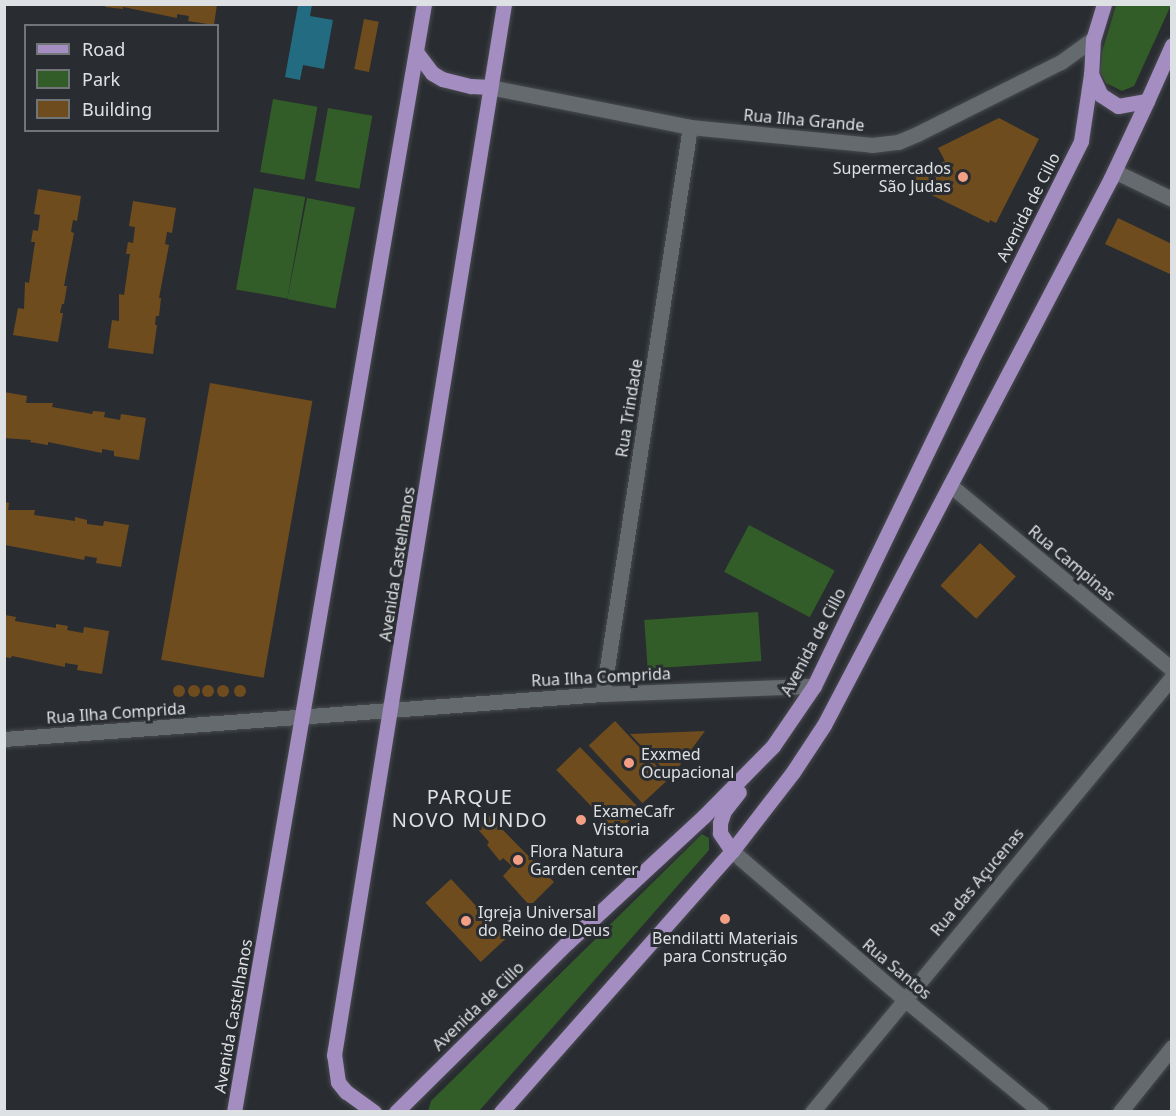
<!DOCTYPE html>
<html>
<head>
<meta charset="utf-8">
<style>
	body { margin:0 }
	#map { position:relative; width:1176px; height:1116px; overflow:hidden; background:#292d31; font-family:"Noto Sans",sans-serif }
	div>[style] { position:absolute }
	.green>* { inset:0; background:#335d28; transform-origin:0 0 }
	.water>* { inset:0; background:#236b80 }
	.building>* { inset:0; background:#6f4c1e; transform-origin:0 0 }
	.round { border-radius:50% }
	.roads { filter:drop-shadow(0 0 2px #474a4e) drop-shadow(0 0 2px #474a4e) }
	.minor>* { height:15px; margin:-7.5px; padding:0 7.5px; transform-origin:7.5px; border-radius:7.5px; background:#656a6e }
	.major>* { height:15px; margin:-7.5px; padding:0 7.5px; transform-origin:7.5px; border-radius:7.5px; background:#a38dc1 }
	.dots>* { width:16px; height:16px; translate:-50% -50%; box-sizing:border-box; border:3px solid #292d31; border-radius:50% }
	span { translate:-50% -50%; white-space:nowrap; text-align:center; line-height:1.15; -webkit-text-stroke:6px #292d31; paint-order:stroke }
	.street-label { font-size:16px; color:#dee1e3 }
	.poi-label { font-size:16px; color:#dee1e3 }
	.right { translate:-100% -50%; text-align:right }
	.left { translate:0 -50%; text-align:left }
	.quarter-label { font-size:20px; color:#dee1e3; letter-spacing:1.5px }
	.frame { position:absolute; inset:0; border:6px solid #dee1e3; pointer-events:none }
	.legend { position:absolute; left:24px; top:24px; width:195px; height:108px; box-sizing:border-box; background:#292d31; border:2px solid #717578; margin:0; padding:8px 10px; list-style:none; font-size:18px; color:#dee1e3 }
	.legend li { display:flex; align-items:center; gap:12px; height:30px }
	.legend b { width:30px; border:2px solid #717578 }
</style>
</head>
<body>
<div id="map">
	<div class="green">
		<div style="clip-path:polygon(1116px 5px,1171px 5px,1134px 86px,1122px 91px,1106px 83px,1100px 72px,1102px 52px)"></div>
		<div style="left:273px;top:99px;width:45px;height:74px;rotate:10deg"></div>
		<div style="left:328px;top:108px;width:45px;height:74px;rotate:10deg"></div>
		<div style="left:254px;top:188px;width:52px;height:103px;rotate:10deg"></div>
		<div style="left:307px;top:198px;width:49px;height:103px;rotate:11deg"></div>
		<div style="left:749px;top:525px;width:97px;height:53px;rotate:28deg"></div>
		<div style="left:758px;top:612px;width:49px;height:114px;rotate:86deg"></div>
		<div style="clip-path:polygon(702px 834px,709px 838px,709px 850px,479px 1111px,428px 1111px,431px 1101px)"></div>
	</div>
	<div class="water">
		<div style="clip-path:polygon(298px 5px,312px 5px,310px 16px,333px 20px,324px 69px,303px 65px,300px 80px,285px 77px)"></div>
	</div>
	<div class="building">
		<div style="clip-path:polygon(106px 4px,217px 4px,214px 25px,188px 21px,189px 16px,177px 14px,177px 18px,123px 7px,123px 9px,105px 7px)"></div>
		<div style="left:364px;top:19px;width:15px;height:51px;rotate:11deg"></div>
		<div style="clip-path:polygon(999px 118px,1039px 139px,996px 223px,990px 220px,989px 223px,911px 185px,920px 164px,929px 169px,945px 161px,938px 148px)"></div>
		<div style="clip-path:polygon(38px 189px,81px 196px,77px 221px,73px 220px,71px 232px,74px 233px,64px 286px,67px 286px,64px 304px,62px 304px,60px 313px,63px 313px,58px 342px,13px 335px,18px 308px,24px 309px,25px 282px,29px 283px,35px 242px,31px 242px,33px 230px,38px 231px,40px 215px,34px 214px)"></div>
		<div style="clip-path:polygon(133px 201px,176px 208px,172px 233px,167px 232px,165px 244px,169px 245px,159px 298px,161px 298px,159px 316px,156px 316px,155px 325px,157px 325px,153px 354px,108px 348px,112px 320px,119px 321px,119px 294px,124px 295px,130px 254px,126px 254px,128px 242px,133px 243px,135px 227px,129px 226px)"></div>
		<div style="clip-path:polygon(1118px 218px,1172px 244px,1172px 275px,1105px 244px)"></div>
		<div style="left:210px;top:383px;width:104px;height:281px;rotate:10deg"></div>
		<div style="clip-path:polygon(4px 392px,27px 396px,26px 403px,53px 403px,52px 407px,92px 414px,93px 411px,105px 412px,104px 417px,120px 420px,121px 414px,146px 418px,139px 460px,114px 456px,114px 451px,102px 449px,102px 453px,48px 442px,48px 445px,30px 442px,31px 440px,4px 438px)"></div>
		<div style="clip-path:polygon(5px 502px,9px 503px,8px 510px,35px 510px,34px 515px,75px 521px,75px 517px,87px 520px,87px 524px,103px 526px,104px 521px,129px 525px,121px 567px,96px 563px,97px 558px,85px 556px,84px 560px,5px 545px)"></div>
		<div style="left:980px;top:543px;width:49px;height:58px;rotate:43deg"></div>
		<div style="clip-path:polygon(5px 615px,16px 617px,15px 621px,56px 628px,56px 624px,68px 626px,67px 630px,83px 633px,84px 627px,109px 631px,102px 674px,77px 670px,78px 665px,65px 663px,65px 667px,12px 656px,11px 658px,5px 657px)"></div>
		<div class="round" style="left:217px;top:685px;width:12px;height:12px"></div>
		<div class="round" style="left:202px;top:685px;width:12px;height:12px"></div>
		<div class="round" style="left:188px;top:685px;width:12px;height:12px"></div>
		<div class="round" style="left:173px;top:685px;width:12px;height:12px"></div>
		<div class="round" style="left:234px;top:685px;width:12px;height:12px"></div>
		<div style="left:615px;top:721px;width:79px;height:36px;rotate:47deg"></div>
		<div style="clip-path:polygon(705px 731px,671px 777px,630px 734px)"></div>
		<div style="left:580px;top:747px;width:87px;height:33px;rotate:46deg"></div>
		<div style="clip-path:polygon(488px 815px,554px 882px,530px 906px,503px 876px,512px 866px,503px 858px,500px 861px,487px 845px,489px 842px,475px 826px)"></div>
		<div style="left:451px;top:879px;width:81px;height:35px;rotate:47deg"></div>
	</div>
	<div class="roads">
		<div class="minor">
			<div style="left:490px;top:87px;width:204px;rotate:11.3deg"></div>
			<div style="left:690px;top:127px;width:183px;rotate:5.6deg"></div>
			<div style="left:872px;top:145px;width:26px;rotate:-7deg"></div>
			<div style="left:898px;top:142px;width:21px;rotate:-23deg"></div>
			<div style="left:917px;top:134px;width:161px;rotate:-26.6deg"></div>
			<div style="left:1061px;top:62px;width:39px;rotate:-36deg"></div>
			<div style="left:1114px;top:171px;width:64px;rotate:25.8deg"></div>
			<div style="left:950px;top:485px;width:288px;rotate:39.7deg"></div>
			<div style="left:603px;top:694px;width:574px;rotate:-81.28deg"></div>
			<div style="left:4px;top:739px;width:601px;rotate:-4.3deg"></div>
			<div style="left:603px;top:694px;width:211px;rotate:-2.2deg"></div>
			<div style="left:732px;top:851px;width:227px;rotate:40.7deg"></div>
			<div style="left:904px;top:999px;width:178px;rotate:39.5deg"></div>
			<div style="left:812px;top:1112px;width:565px;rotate:-50.39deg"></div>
			<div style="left:1120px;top:1112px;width:83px;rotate:-51.3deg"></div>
		</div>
		<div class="major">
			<div style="left:1104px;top:4px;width:37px;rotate:107deg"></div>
			<div style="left:1093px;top:39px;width:35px;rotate:93deg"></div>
			<div style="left:1091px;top:74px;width:23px;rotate:65deg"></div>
			<div style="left:1101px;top:95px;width:20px;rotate:33deg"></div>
			<div style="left:1118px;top:106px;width:29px;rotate:-10deg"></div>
			<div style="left:1147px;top:101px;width:61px;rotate:-65.9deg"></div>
			<div style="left:417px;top:53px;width:25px;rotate:53deg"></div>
			<div style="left:432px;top:73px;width:12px;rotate:31deg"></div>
			<div style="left:442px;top:79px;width:30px;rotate:14deg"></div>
			<div style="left:471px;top:86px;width:19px;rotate:3deg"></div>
			<div style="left:732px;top:851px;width:22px;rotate:-124deg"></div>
			<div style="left:720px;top:833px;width:10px;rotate:-90deg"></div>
			<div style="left:720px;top:823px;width:13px;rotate:-72deg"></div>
			<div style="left:724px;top:811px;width:24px;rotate:-52deg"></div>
			<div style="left:234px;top:1112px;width:1124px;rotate:-80.27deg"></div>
			<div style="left:374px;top:1112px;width:34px;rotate:-144deg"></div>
			<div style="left:346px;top:1092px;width:13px;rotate:-129deg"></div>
			<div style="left:338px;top:1082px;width:27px;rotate:-98deg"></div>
			<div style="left:334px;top:1055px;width:1065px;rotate:-80.81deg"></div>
			<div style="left:396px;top:1112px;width:242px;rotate:-44.7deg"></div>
			<div style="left:568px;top:942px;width:185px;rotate:-42.8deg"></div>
			<div style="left:704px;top:816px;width:98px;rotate:-45.4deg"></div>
			<div style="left:773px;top:746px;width:73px;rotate:-55.7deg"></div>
			<div style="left:814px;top:686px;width:359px;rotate:-64.2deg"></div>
			<div style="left:970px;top:363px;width:248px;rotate:-63.4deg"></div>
			<div style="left:1081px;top:141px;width:68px;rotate:-81.5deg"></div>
			<div style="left:501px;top:1112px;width:349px;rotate:-48.5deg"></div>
			<div style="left:732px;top:851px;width:100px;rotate:-52.3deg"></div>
			<div style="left:793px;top:772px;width:56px;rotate:-56.6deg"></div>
			<div style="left:824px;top:725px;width:618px;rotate:-62.31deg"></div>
			<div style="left:1111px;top:178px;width:85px;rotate:-64.9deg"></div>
		</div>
	</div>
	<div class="dots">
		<div style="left:963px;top:177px;background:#f39f85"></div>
		<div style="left:629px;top:763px;background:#f39f85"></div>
		<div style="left:581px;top:820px;background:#f39f85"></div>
		<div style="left:518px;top:860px;background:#f39f85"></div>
		<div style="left:725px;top:919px;background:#f39f85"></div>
		<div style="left:466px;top:921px;background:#f39f85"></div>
	</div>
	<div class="street-label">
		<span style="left:804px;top:120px;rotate:5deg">Rua Ilha Grande</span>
		<span style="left:1028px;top:207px;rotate:-63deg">Avenida de Cillo</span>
		<span style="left:629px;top:408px;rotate:-81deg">Rua Trindade</span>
		<span style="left:1072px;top:563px;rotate:40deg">Rua Campinas</span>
		<span style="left:397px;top:564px;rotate:-81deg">Avenida Castelhanos</span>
		<span style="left:813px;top:642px;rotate:-62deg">Avenida de Cillo</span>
		<span style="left:601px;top:677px;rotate:-3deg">Rua Ilha Comprida</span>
		<span style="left:116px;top:713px;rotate:-4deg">Rua Ilha Comprida</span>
		<span style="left:977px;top:882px;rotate:-50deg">Rua das Açucenas</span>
		<span style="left:897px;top:969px;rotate:40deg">Rua Santos</span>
		<span style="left:478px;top:1006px;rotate:-44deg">Avenida de Cillo</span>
		<span style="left:233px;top:1016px;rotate:-80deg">Avenida Castelhanos</span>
	</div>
	<div class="poi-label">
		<span class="right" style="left:951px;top:177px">Supermercados<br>São Judas</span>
		<span class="left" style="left:641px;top:763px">Exxmed<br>Ocupacional</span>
		<span class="left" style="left:593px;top:820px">ExameCafr<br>Vistoria</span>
		<span class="left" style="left:530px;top:860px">Flora Natura<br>Garden center</span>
		<span class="left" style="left:478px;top:921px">Igreja Universal<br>do Reino de Deus</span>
		<span style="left:725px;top:947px">Bendilatti Materiais<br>para Construção</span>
	</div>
	<div class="quarter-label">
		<span style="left:470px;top:808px">PARQUE<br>NOVO MUNDO</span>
	</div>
	<div class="frame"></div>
	<ul class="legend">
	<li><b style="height:8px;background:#a38dc1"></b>Road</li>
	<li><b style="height:16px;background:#335d28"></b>Park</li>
	<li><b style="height:16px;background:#6f4c1e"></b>Building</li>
	</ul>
</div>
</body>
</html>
